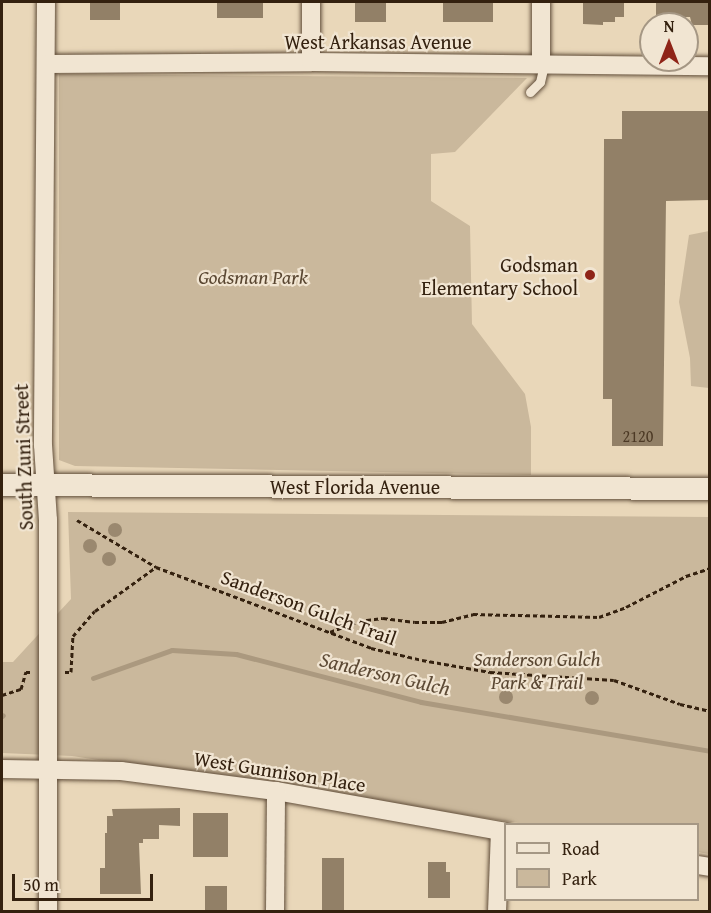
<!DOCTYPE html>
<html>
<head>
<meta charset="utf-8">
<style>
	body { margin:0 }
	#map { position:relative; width:711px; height:913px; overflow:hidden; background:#e9d7b9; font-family:"Gentium Book Plus",serif }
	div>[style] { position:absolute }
	.green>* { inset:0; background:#cab89c }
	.stream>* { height:5px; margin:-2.5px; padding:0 2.5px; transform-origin:2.5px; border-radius:2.5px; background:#ab997f }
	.building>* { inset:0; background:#928067; transform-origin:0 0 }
	.path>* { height:3px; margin-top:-1.5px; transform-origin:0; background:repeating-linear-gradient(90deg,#34210f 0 4.5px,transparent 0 7.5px) }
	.roads { filter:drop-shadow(0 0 2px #614e3a) drop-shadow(0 0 2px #614e3a) }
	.service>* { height:9px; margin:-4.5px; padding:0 4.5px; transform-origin:4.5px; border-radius:4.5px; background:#f1e5d2 }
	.minor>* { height:18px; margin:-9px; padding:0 9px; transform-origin:9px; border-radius:9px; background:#f1e5d2 }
	.tertiary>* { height:22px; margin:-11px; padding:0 11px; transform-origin:11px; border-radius:11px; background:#f1e5d2 }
	.trees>* { width:14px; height:14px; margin:-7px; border-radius:50%; background:#9a886f }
	.dots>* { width:16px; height:16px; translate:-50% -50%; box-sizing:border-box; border:3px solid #f1e5d2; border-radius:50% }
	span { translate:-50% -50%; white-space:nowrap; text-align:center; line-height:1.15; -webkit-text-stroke:4.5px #f1e5d2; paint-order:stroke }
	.number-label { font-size:16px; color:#4c3925 }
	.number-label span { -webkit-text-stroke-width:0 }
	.street-label { font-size:20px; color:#34210f }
	.poi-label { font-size:20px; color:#34210f }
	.right { translate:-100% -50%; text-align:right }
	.park-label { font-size:20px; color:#5a4732; font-style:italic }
	.water-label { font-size:21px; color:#5e4b36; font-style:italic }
	.frame { position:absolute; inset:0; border:3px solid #34210f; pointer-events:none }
	.legend { position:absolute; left:504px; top:823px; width:195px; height:78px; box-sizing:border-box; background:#f1e5d2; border:2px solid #a59784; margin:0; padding:8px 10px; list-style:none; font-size:18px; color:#34210f }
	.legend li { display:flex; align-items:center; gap:12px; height:30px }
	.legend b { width:30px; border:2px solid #a59784 }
	.north { position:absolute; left:639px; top:12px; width:60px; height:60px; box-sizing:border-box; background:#f1e5d2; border:2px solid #a59784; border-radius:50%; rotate:0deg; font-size:16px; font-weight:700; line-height:24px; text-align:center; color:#34210f }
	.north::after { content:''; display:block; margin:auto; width:21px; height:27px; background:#8f2418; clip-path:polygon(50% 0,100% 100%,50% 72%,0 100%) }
	.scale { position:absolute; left:12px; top:874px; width:141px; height:27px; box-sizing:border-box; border:3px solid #34210f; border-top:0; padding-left:8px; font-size:18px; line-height:21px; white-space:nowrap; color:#34210f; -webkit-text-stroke:4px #f1e5d2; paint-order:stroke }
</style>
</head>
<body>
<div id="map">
	<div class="green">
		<div style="clip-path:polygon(59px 74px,527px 78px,455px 152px,431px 154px,431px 201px,470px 226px,472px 324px,525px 394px,531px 427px,531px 475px,75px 466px,59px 460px)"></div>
		<div style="clip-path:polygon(709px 231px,710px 231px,709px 388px,691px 386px,690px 358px,679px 302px,689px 235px)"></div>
		<div style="clip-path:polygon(68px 512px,709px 517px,709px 854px,698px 852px,698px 824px,525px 824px,72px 756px,2px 753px,2px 662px,13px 662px,71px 599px)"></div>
	</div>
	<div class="stream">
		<div style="left:93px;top:678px;width:84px;rotate:-19.5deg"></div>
		<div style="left:172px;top:650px;width:64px;rotate:3.6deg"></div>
		<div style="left:236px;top:654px;width:191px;rotate:14.5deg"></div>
		<div style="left:421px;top:702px;width:293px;rotate:9.6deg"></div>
		<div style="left:2px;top:716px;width:1px;rotate:-45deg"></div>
	</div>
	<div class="building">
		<div style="left:90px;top:2px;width:30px;height:18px"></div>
		<div style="left:217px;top:2px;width:46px;height:16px"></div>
		<div style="left:355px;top:2px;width:31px;height:20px"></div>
		<div style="left:443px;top:2px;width:50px;height:20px"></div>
		<div style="clip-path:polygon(583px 2px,624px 2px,624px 17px,615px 17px,615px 22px,603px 22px,603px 25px,583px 24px)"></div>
		<div style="clip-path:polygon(656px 2px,710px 2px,710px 25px,692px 25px,690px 17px,656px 17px)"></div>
		<div style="clip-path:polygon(622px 111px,710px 111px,710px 200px,666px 201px,663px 446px,612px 446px,612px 399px,603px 399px,604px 139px,622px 139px)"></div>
		<div style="clip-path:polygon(180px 808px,180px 826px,159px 825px,159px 839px,143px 839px,143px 843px,139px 843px,141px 894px,100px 894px,100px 868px,105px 868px,105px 833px,107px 833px,107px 816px,113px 816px,112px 809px)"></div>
		<div style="left:193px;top:813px;width:35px;height:44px"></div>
		<div style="left:344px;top:858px;width:54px;height:22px;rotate:90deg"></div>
		<div style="clip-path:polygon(428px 862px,446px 862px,446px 872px,450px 872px,450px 898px,428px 898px)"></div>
		<div style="left:205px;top:886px;width:22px;height:26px"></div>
	</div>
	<div class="path">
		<div style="left:77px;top:520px;width:92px;rotate:30.7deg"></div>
		<div style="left:330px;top:632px;width:31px;rotate:-21deg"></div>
		<div style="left:359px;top:621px;width:24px;rotate:-7deg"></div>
		<div style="left:383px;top:618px;width:32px;rotate:7deg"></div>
		<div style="left:415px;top:622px;width:27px"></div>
		<div style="left:442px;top:622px;width:32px;rotate:-14deg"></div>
		<div style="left:473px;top:614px;width:126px;rotate:1.4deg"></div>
		<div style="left:599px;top:617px;width:29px;rotate:-20deg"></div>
		<div style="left:626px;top:607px;width:68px;rotate:-27.3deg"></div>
		<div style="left:686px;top:576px;width:25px;rotate:-18deg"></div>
		<div style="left:65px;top:672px;width:6px"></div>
		<div style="left:71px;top:672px;width:36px;rotate:-87deg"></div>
		<div style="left:73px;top:636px;width:33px;rotate:-49deg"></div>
		<div style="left:95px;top:611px;width:75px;rotate:-35.8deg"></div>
		<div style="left:156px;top:567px;width:230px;rotate:20.6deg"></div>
		<div style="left:371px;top:648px;width:52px;rotate:13.2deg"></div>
		<div style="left:422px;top:660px;width:69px;rotate:10deg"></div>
		<div style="left:490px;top:672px;width:124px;rotate:3.7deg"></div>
		<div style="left:614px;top:680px;width:70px;rotate:20deg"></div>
		<div style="left:680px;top:704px;width:31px;rotate:13deg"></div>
		<div style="left:2px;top:695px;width:20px;rotate:-18deg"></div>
		<div style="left:21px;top:689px;width:18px;rotate:-74deg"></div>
		<div style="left:26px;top:672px;width:5px"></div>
	</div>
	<div class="roads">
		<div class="service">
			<div style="left:530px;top:92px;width:14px;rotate:-45deg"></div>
			<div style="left:540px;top:82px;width:18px;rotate:-77deg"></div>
		</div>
		<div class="minor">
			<div style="left:46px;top:2px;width:443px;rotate:90.4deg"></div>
			<div style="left:43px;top:445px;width:75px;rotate:86.2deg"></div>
			<div style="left:48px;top:520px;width:392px;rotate:90deg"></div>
			<div style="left:311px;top:62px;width:60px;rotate:-90deg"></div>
			<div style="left:46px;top:64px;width:265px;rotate:-0.4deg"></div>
			<div style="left:311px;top:62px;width:399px;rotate:0.6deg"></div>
			<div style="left:541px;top:64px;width:62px;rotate:-90deg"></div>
			<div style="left:2px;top:769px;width:119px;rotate:1deg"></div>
			<div style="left:121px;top:771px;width:156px;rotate:7.4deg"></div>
			<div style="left:276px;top:791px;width:234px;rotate:10.1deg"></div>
			<div style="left:698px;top:865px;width:12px;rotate:9deg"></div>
			<div style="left:275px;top:912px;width:121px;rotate:-89.5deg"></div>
			<div style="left:497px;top:912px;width:81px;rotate:-87.9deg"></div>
		</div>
		<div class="tertiary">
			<div style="left:2px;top:485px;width:708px;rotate:0.32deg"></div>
		</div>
	</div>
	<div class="trees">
		<div style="left:115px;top:530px"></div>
		<div style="left:90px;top:546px"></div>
		<div style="left:109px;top:559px"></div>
		<div style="left:506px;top:697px"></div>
		<div style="left:592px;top:698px"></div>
	</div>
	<div class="dots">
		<div style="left:590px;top:275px;background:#8f2418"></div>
	</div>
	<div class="number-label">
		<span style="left:638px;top:436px">2120</span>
	</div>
	<div class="street-label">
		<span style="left:378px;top:41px">West Arkansas Avenue</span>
		<span style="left:23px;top:457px;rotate:-92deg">South Zuni Street</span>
		<span style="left:355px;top:486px">West Florida Avenue</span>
		<span style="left:309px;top:607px;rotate:20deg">Sanderson Gulch Trail</span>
		<span style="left:280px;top:771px;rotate:9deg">West Gunnison Place</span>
	</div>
	<div class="poi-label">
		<span class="right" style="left:578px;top:276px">Godsman<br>Elementary School</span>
	</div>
	<div class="park-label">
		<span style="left:253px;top:276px">Godsman Park</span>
		<span style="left:537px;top:670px">Sanderson Gulch<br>Park &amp; Trail</span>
	</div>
	<div class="water-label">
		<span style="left:385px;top:674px;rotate:13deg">Sanderson Gulch</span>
	</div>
	<div class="frame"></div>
	<ul class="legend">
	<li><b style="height:8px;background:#f1e5d2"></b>Road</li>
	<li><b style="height:16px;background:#cab89c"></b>Park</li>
	</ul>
	<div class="north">N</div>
	<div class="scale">50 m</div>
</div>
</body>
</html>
